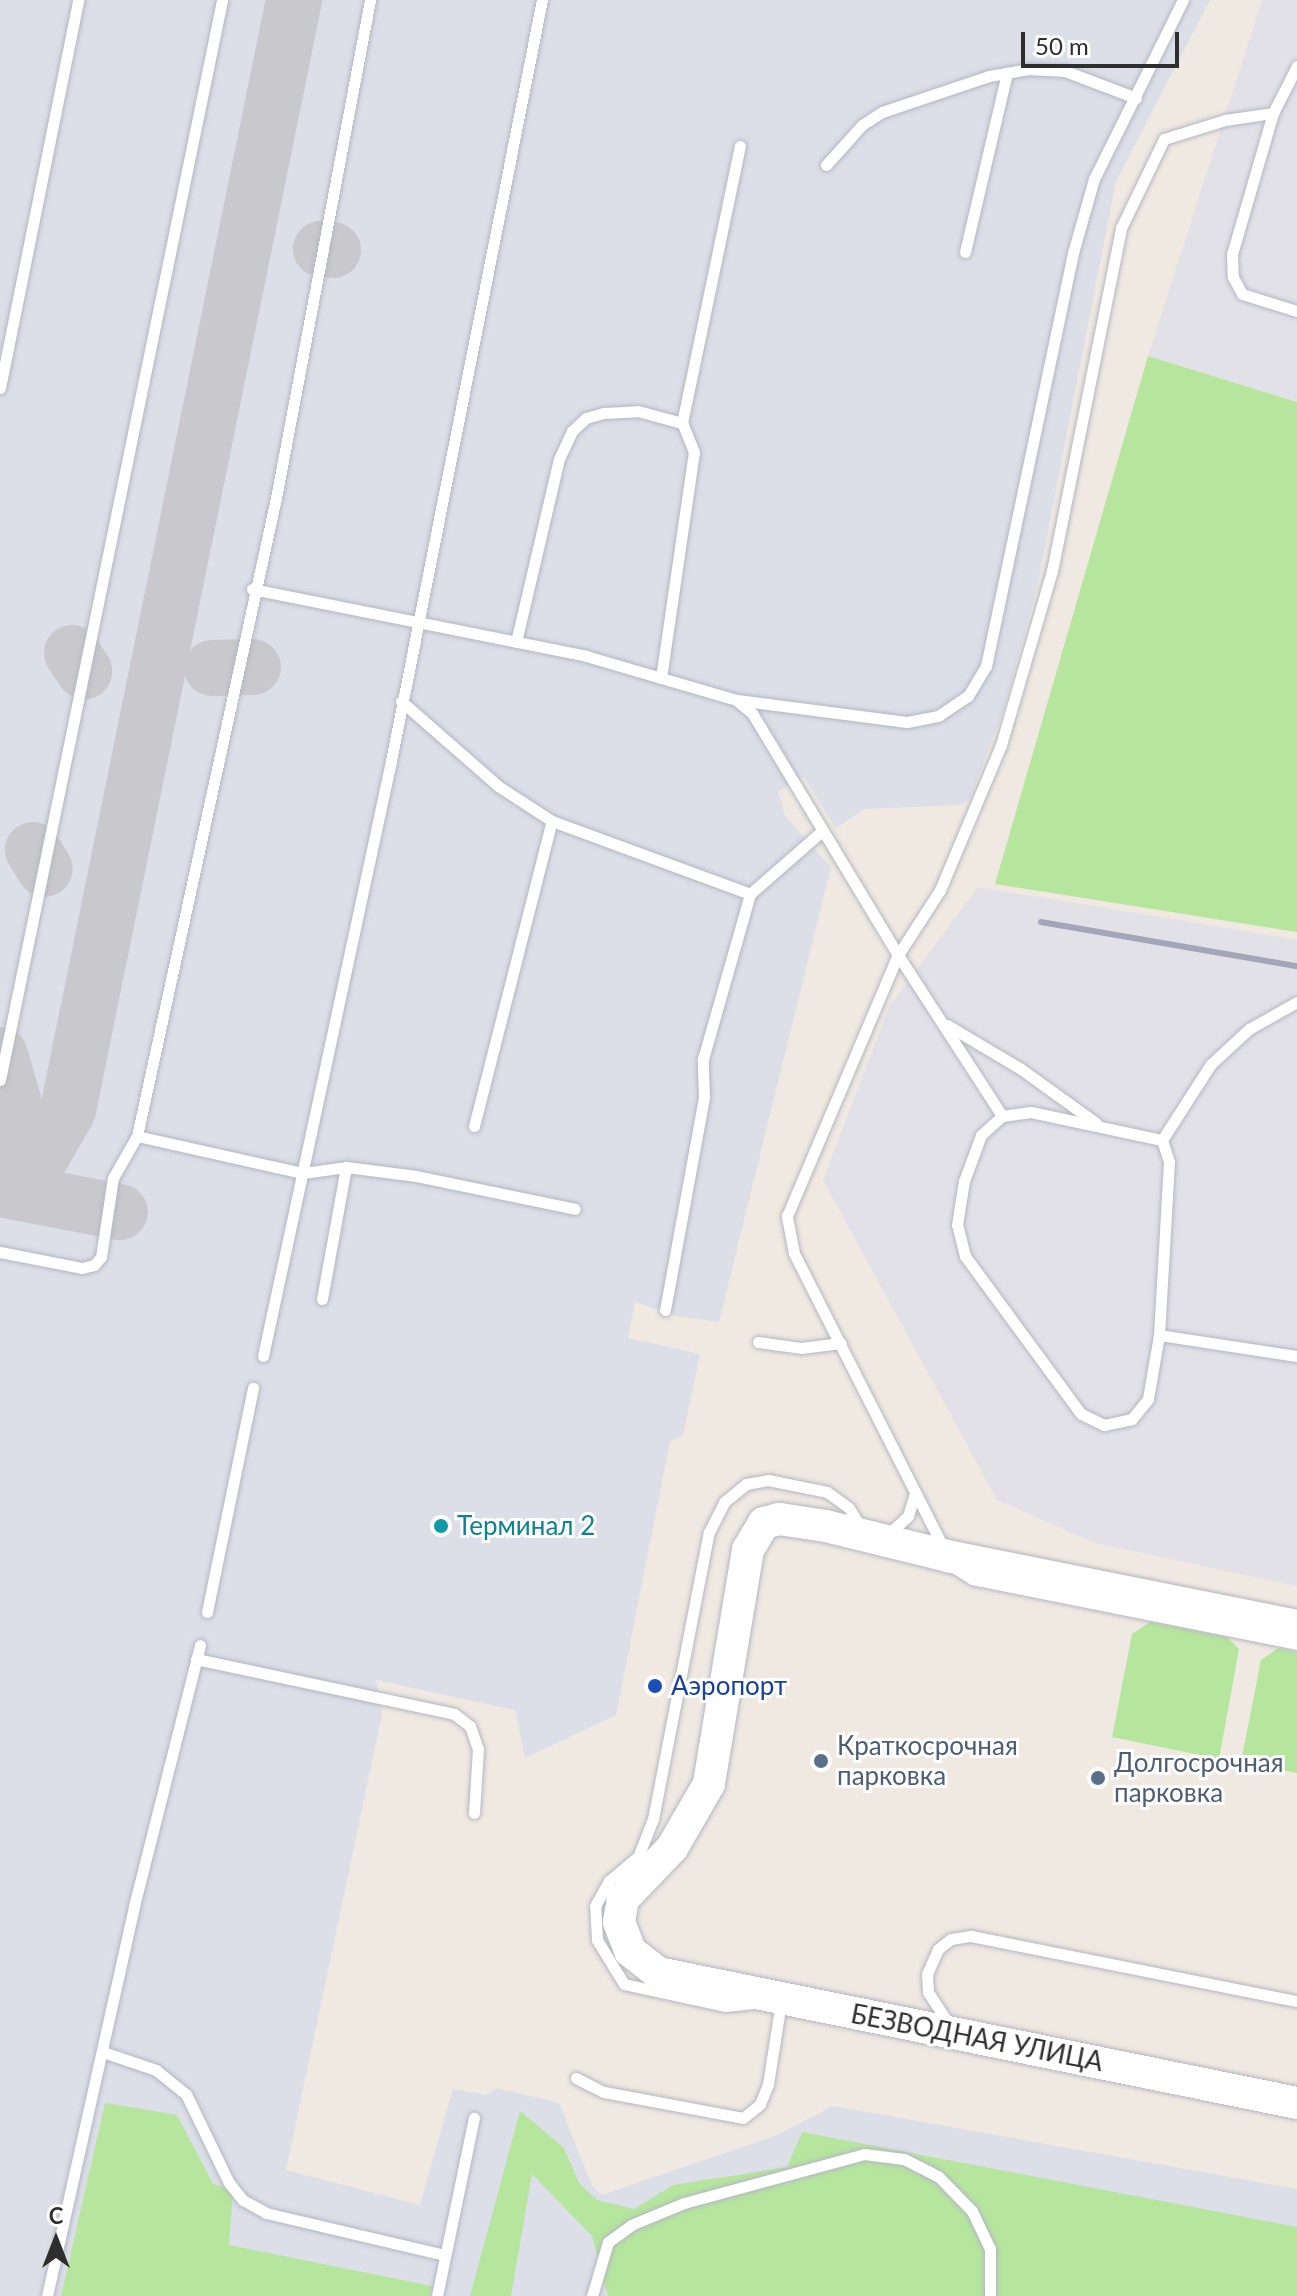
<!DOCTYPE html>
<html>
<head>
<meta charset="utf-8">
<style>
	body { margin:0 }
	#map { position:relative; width:1297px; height:2296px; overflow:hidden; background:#efe9e1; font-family:Lato,sans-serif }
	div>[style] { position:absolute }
	.industrial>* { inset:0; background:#e3e1e8 }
	.airport>* { inset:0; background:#dcdee8 }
	.green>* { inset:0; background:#b6e59e }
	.taxiway>* { height:56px; margin:-28px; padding:0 28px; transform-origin:28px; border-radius:28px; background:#c9c8cc }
	.roads { filter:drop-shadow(0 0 2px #b4b7c1) drop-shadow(0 0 2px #b4b7c1) }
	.service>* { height:11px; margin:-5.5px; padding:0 5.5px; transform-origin:5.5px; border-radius:5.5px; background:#fff }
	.secondary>* { height:32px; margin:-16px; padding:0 16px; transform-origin:16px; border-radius:16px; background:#fff }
	.rail>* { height:6px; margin:-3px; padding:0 3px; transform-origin:3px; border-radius:3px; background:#a3a6b8 }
	.dots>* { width:22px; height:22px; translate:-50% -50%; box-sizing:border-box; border:4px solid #fff; border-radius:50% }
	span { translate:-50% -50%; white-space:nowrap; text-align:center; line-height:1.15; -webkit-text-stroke:6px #fff; paint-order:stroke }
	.culture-label { font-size:26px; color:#0d838f }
	.left { translate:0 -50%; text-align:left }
	.transit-label { font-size:26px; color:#164399 }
	.service-label { font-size:26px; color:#4e5e75 }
	.street-label { font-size:26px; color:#2e2e2e }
	.north { position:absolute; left:16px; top:2200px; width:80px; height:80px; -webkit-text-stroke:6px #fff; paint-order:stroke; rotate:0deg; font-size:22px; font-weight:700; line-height:32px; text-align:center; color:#2e2e2e }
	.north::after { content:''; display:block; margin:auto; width:28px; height:36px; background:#2e2e2e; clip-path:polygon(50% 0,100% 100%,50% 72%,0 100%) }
	.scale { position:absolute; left:1021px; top:32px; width:158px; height:36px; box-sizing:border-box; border:4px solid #2e2e2e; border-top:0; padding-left:10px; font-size:24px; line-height:28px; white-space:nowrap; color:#2e2e2e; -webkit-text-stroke:6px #fff; paint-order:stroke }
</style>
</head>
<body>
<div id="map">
	<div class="industrial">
		<div style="clip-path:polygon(1262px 0,1297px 0,1297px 402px,1148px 356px)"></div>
		<div style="clip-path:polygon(978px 887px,1297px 940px,1297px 1586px,1095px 1543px,997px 1500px,823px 1180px,889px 1007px)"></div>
	</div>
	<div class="airport">
		<div style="clip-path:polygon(0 0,1210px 0,1116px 181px,1037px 588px,1004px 708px,970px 799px,959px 805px,865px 809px,836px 828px,804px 777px,778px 791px,785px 816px,831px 867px,719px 1322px,677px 1316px,635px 1302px,628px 1338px,700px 1354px,683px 1435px,670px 1441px,616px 1715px,525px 1758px,515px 1710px,376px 1680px,382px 1714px,286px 2170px,420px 2205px,453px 2089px,486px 2095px,497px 2088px,559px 2103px,592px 2186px,602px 2195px,777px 2135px,833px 2106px,1297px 2189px,1297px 2296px,0 2296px)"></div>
	</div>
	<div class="green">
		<div style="clip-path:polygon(1148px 356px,1297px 402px,1297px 932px,995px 884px)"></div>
		<div style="clip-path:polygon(1150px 1622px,1227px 1637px,1239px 1649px,1219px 1759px,1112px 1737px,1132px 1634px)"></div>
		<div style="clip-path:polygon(1278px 1648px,1297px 1652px,1297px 1773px,1241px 1762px,1261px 1660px)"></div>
		<div style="clip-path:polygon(105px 2103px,177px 2115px,213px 2184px,233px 2190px,229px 2245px,432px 2286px,430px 2296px,61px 2296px)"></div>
		<div style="clip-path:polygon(520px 2111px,564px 2148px,579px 2183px,597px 2200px,634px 2209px,673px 2185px,787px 2167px,802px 2132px,1297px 2227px,1297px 2296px,608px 2296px,592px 2236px,532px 2174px,511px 2296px,470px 2296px)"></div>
	</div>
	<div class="taxiway">
		<div style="left:321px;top:249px;width:12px;rotate:5deg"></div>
		<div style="left:72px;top:653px;width:22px;rotate:56deg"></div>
		<div style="left:212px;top:668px;width:41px;rotate:-1.4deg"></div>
		<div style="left:33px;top:850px;width:22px;rotate:58deg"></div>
		<div style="left:0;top:1055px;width:47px;rotate:73.9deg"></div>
		<div style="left:13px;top:1100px;width:20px;rotate:93deg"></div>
		<div style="left:12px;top:1120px;width:34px;rotate:111deg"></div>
		<div style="left:0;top:1185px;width:43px;rotate:-29.6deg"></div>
		<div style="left:37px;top:1164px;width:62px;rotate:-60.1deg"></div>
		<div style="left:68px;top:1110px;width:1133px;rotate:-78.49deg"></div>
		<div style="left:0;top:1189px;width:122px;rotate:10.9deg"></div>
	</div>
	<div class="roads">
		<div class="service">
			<div style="left:1273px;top:113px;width:147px;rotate:106.2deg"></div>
			<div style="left:1232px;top:254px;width:23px;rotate:88deg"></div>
			<div style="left:1233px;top:277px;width:19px;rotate:62deg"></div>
			<div style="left:1242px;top:294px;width:58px;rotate:17.2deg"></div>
			<div style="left:826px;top:165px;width:54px;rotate:-48deg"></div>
			<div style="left:862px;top:125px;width:24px;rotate:-33deg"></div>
			<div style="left:882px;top:112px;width:113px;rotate:-18.6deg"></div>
			<div style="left:989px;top:76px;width:40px;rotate:-10deg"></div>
			<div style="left:1028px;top:69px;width:37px;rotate:3deg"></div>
			<div style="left:1065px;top:71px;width:76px;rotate:20.8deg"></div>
			<div style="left:965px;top:252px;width:184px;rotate:-76.8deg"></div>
			<div style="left:0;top:388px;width:396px;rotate:-78.6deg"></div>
			<div style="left:252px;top:589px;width:341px;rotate:11.3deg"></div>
			<div style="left:586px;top:656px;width:156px;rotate:16.3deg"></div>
			<div style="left:736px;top:700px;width:21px;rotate:39deg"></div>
			<div style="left:752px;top:713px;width:283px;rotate:58.9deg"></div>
			<div style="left:898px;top:955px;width:192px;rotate:57.1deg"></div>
			<div style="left:516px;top:642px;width:188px;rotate:-76.8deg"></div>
			<div style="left:559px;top:459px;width:31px;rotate:-65deg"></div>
			<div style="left:572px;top:431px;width:19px;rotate:-43deg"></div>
			<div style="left:586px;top:418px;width:19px;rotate:-16deg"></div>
			<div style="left:604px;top:413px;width:34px;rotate:-3deg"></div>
			<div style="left:638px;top:411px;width:46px;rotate:15.3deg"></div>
			<div style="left:661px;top:678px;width:228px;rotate:-81.7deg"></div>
			<div style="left:694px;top:452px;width:31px;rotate:-112deg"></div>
			<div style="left:682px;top:423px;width:283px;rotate:-78.2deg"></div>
			<div style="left:737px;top:700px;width:171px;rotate:7.4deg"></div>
			<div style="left:907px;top:722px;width:32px;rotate:-11deg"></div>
			<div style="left:938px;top:716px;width:36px;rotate:-34deg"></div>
			<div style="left:968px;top:696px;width:35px;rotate:-59deg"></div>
			<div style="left:986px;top:666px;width:422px;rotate:-78.1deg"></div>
			<div style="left:1073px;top:253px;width:77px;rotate:-74.2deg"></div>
			<div style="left:1094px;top:179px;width:200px;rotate:-63.6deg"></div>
			<div style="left:401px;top:701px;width:129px;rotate:41.2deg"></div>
			<div style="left:498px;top:786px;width:64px;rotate:32.9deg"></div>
			<div style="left:552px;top:821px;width:211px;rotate:20.2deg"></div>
			<div style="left:947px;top:1025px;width:86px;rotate:30.7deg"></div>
			<div style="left:1021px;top:1069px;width:92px;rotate:35.8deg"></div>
			<div style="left:0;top:1080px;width:1103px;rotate:-78.38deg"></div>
			<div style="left:1031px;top:1112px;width:134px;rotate:12.1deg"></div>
			<div style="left:1162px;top:1140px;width:23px;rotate:72deg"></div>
			<div style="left:1169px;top:1162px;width:173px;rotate:93.3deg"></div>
			<div style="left:1159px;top:1335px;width:65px;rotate:99.8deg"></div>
			<div style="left:1148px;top:1399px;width:26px;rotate:129deg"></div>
			<div style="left:1132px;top:1419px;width:29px;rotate:168deg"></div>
			<div style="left:1104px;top:1425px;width:25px;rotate:-154deg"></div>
			<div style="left:1081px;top:1414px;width:196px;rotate:-126.3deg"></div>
			<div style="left:965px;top:1256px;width:32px;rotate:-104deg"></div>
			<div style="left:957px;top:1225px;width:45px;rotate:-81deg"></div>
			<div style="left:964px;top:1181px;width:49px;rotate:-69.7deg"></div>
			<div style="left:981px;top:1135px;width:28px;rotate:-42deg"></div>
			<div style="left:1002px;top:1116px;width:29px;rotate:-8deg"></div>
			<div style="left:474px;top:1126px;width:315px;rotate:-75.7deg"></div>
			<div style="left:137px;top:1136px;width:170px;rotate:12.6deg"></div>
			<div style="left:303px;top:1173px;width:43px;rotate:-7.9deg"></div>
			<div style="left:1162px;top:1140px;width:90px;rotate:-57.2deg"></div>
			<div style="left:1211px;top:1064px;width:52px;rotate:-42.6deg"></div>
			<div style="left:1249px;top:1029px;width:55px;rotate:-29.4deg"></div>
			<div style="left:0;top:1252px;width:84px;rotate:11deg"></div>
			<div style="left:82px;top:1268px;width:12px;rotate:-14deg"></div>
			<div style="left:94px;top:1265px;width:11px;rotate:-49deg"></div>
			<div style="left:101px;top:1257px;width:80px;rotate:-81.4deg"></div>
			<div style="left:113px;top:1178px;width:48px;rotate:-60.3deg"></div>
			<div style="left:137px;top:1136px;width:653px;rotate:-77.71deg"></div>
			<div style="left:276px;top:498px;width:507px;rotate:-79.31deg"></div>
			<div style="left:322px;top:1299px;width:134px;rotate:-79.7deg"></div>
			<div style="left:346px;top:1167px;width:71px;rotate:7.3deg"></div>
			<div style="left:416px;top:1176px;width:162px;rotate:11.7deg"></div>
			<div style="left:665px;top:1310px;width:217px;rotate:-79.6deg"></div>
			<div style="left:704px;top:1097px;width:38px;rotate:-92deg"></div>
			<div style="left:703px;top:1059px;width:172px;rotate:-74.1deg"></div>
			<div style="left:750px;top:894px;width:96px;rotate:-41.2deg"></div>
			<div style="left:1159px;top:1335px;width:140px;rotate:8.7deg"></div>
			<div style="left:758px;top:1342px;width:43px;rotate:7.9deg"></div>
			<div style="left:801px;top:1348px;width:40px;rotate:-7.1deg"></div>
			<div style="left:263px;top:1356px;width:609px;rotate:-77.86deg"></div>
			<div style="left:391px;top:761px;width:776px;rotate:-78.78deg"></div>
			<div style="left:886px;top:1536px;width:30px;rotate:-42deg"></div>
			<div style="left:908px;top:1516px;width:21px;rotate:-73deg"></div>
			<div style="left:944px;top:1549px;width:332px;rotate:-116.9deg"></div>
			<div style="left:794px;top:1253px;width:38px;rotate:-101deg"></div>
			<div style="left:787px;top:1216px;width:284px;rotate:-67deg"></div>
			<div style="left:898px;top:955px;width:77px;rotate:-57.1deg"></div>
			<div style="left:940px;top:890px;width:157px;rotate:-67.2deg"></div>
			<div style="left:1001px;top:745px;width:181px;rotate:-73.7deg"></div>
			<div style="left:1052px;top:571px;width:350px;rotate:-78.6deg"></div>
			<div style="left:1121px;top:228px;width:99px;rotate:-64.2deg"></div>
			<div style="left:1164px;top:139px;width:64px;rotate:-17.3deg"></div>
			<div style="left:1225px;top:120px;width:49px;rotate:-8.3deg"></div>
			<div style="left:1273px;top:113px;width:53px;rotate:-62.9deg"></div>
			<div style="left:958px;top:1570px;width:17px;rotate:33deg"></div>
			<div style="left:972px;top:1579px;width:331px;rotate:11.3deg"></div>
			<div style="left:207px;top:1612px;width:229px;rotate:-78.4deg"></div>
			<div style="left:196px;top:1659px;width:264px;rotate:12deg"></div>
			<div style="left:454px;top:1714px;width:20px;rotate:37deg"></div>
			<div style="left:470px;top:1726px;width:24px;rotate:71deg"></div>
			<div style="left:478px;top:1749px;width:64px;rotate:93.6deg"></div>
			<div style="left:754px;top:2003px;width:29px;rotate:174deg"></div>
			<div style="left:725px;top:2006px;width:103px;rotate:-167.7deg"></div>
			<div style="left:624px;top:1984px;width:52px;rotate:-121.5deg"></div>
			<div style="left:597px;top:1940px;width:34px;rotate:-93deg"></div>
			<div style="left:595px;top:1906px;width:29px;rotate:-61deg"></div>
			<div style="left:609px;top:1881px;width:38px;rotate:-40deg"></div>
			<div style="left:638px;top:1857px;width:41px;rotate:-68.5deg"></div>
			<div style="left:653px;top:1819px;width:292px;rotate:-79deg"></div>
			<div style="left:709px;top:1532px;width:34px;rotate:-63deg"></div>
			<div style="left:724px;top:1502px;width:28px;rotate:-39deg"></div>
			<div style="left:746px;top:1484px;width:22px;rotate:-10deg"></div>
			<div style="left:768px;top:1480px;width:60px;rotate:11.5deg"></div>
			<div style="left:827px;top:1492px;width:27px;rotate:36deg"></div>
			<div style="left:849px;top:1508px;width:23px;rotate:59deg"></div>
			<div style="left:950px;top:2026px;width:40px;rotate:-122.9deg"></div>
			<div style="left:928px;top:1992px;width:18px;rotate:-93deg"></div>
			<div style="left:927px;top:1974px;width:27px;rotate:-66deg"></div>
			<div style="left:938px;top:1949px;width:16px;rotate:-38deg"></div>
			<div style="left:951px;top:1939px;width:20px;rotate:-9deg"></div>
			<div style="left:971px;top:1936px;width:332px;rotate:11.3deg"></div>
			<div style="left:103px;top:2052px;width:56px;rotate:18.8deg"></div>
			<div style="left:156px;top:2070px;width:38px;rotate:39deg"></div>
			<div style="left:186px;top:2094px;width:99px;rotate:64.2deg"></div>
			<div style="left:229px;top:2183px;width:22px;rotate:51deg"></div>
			<div style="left:243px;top:2200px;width:26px;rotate:29deg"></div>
			<div style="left:266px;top:2213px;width:184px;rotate:13.2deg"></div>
			<div style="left:576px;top:2078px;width:31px;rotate:27deg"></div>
			<div style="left:604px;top:2092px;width:141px;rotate:10.6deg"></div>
			<div style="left:743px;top:2118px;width:22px;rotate:-39deg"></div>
			<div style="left:760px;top:2104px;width:22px;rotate:-68deg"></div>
			<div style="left:768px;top:2084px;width:83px;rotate:-81deg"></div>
			<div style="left:47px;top:2296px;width:400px;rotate:-77.4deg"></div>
			<div style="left:134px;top:1906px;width:269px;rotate:-75.8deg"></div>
			<div style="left:437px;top:2296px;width:182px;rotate:-78.3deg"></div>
			<div style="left:592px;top:2296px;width:56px;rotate:-73.5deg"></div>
			<div style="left:608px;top:2242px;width:29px;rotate:-36deg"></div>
			<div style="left:631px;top:2225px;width:57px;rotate:-22.5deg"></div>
			<div style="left:684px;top:2203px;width:187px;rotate:-15.2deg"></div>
			<div style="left:864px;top:2154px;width:40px;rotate:7.1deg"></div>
			<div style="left:904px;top:2159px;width:38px;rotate:27deg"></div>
			<div style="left:938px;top:2176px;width:49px;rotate:45.8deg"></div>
			<div style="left:972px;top:2211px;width:42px;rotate:64.7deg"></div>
			<div style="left:990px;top:2249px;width:47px;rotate:90deg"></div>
		</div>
		<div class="secondary">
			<div style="left:1297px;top:1626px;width:356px;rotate:-168.7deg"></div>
			<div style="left:948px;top:1556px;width:126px;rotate:-166.2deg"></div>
			<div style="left:826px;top:1526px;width:48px;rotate:-171.5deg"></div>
			<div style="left:779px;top:1519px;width:16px;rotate:165deg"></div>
			<div style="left:764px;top:1523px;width:31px;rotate:121deg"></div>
			<div style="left:748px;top:1550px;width:237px;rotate:99.5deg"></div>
			<div style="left:709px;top:1784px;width:74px;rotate:120deg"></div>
			<div style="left:672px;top:1848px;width:71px;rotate:133.9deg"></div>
			<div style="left:623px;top:1899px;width:23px;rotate:100deg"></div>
			<div style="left:619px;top:1922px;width:31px;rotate:69deg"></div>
			<div style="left:630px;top:1951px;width:36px;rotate:38deg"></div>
			<div style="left:658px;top:1973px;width:652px;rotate:11.5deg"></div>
		</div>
	</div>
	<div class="rail">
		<div style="left:1041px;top:922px;width:260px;rotate:9.8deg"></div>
	</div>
	<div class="dots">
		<div style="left:441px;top:1526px;background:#0f9aa8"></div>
		<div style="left:655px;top:1686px;background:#1a4fb4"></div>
		<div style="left:821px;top:1761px;background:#5c6f8a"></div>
		<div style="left:1098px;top:1778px;background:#5c6f8a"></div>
	</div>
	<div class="culture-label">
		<span class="left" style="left:457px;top:1526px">Терминал 2</span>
	</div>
	<div class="transit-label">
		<span class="left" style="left:671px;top:1686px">Аэропорт</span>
	</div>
	<div class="service-label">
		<span class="left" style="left:837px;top:1761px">Краткосрочная<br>парковка</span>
		<span class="left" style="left:1114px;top:1778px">Долгосрочная<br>парковка</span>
	</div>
	<div class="street-label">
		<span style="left:977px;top:2038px;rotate:11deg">БЕЗВОДНАЯ УЛИЦА</span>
	</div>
	<div class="north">С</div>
	<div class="scale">50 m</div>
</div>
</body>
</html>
